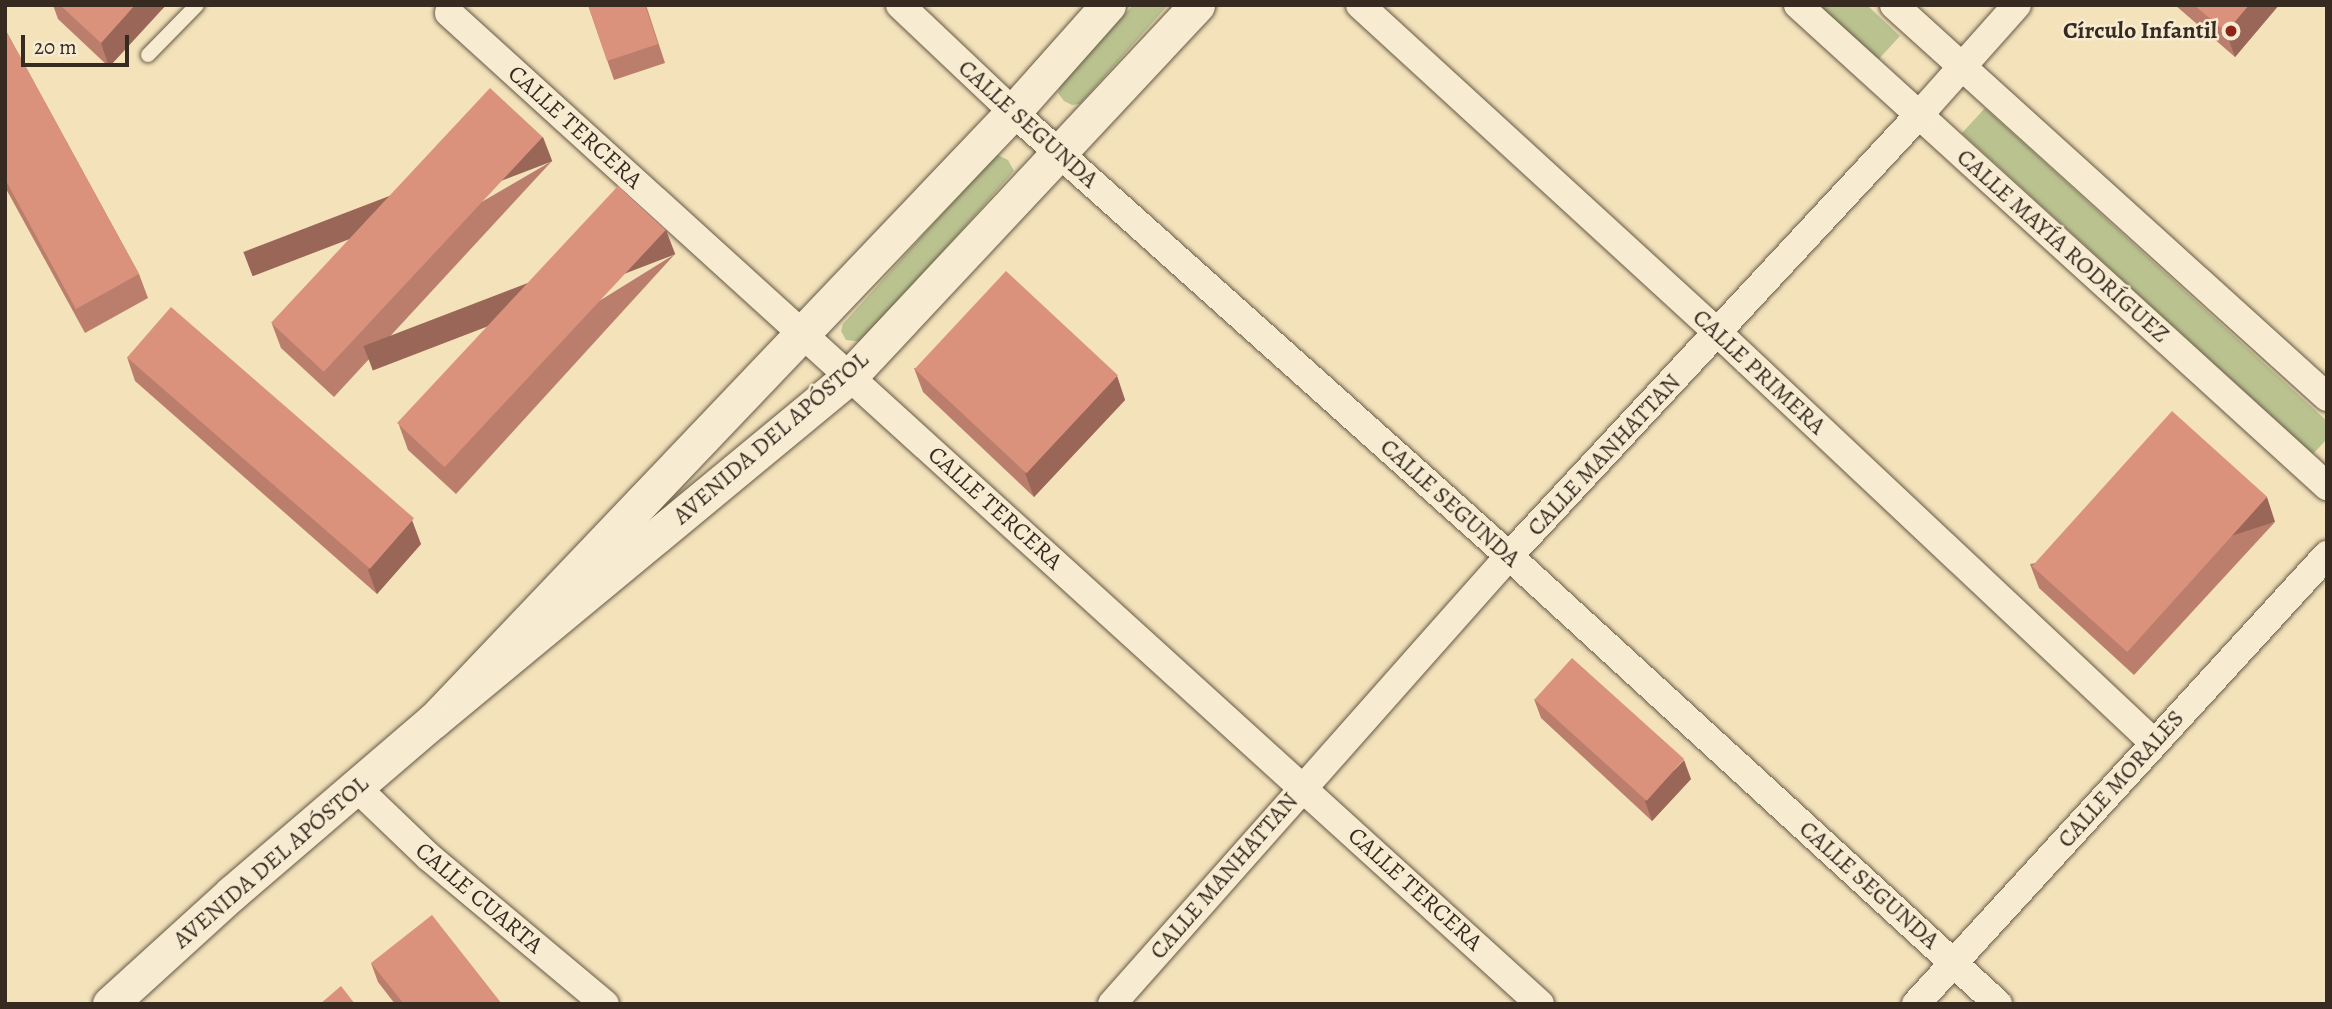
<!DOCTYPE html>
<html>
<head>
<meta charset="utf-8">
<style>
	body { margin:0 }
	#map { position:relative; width:2332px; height:1009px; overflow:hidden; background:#f3e2ba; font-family:Alegreya,serif }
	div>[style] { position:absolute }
	.green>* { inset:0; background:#bac390 }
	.roads { filter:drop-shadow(0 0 2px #665846) drop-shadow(0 0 2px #665846) }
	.service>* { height:14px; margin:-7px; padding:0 7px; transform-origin:7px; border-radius:7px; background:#f7ecd2 }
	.minor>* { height:28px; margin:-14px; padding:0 14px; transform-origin:14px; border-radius:14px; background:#f7ecd2 }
	.tertiary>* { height:35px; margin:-17.5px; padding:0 17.5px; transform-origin:17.5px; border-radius:17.5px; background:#f7ecd2 }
	.wall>* { inset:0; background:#bb7e6c }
	.shaded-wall>* { inset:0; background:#996658; transform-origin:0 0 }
	.building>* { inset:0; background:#da927d; transform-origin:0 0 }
	.dots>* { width:19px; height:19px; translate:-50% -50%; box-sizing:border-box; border:4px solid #f7ecd2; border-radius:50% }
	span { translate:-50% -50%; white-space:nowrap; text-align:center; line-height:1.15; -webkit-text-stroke:5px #f7ecd2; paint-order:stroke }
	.poi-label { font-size:24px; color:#372a20; font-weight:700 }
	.right { translate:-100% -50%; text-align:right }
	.street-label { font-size:24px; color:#372a20 }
	.frame { position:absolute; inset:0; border:7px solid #372a20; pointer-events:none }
	.scale { position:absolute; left:21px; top:35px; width:108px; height:32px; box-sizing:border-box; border:4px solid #372a20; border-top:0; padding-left:9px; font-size:21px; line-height:24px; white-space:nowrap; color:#372a20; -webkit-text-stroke:5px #f7ecd2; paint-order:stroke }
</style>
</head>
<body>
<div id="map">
	<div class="green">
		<div style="clip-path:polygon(1133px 5px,1168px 5px,1080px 104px,1072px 105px,1064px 101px,1058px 93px,1060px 86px)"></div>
		<div style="clip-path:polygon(1817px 5px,1867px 5px,1900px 36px,1877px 61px)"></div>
		<div style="clip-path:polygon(1985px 108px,2327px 421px,2327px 439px,2313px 454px,1962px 133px)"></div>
		<div style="clip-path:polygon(996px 154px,1008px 160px,1014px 171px,863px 342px,846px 340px,841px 331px,843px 324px)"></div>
	</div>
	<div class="roads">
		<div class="service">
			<div style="left:148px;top:55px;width:70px;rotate:-45.6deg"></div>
		</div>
		<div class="minor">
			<div style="left:900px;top:5px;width:156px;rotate:43.4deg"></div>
			<div style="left:1013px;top:112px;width:666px;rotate:41.83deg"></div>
			<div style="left:1509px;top:556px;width:663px;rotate:42.49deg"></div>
			<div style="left:1360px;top:5px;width:484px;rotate:42.5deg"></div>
			<div style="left:1717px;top:332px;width:600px;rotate:43.24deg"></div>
			<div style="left:1798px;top:5px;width:715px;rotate:42.28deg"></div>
			<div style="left:1894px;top:5px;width:584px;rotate:42.15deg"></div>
			<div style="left:449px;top:13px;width:1474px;rotate:42.25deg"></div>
			<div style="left:356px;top:787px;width:101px;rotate:43.8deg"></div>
			<div style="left:429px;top:857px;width:229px;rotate:39.9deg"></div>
			<div style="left:1112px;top:1004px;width:599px;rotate:-48.45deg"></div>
			<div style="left:1509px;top:556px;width:602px;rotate:-47.09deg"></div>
			<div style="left:1919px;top:115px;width:147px;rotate:-48.3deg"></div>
			<div style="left:1916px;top:1004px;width:609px;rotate:-47.53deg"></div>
		</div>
		<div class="tertiary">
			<div style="left:1108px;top:5px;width:143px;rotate:131.6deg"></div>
			<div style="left:1013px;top:112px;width:841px;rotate:133.6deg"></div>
			<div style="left:433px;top:721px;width:541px;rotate:-39.6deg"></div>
			<div style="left:850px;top:376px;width:508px;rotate:-46.91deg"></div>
			<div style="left:110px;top:1004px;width:165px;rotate:-42.3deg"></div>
			<div style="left:232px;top:893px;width:265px;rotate:-40.6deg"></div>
		</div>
	</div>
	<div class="wall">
		<div style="clip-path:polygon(53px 5px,166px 5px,109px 67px,58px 19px)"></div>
		<div style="clip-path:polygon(588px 5px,646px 5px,665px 63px,614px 80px)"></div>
		<div style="clip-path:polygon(2175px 5px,2279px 5px,2235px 57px)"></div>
		<div style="clip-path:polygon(5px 29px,139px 274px,148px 298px,85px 333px,5px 187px)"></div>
		<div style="clip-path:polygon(552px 161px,334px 397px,281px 348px,272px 324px)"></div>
		<div style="clip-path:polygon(675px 254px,456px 494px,408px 450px,399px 425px)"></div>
		<div style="clip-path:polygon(127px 357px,421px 544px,377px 594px,135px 381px)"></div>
		<div style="clip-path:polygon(914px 368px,1117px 376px,1125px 400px,1034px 497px,923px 392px)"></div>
		<div style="clip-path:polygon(2275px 522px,2134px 675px,2039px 588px,2030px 564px)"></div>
		<div style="clip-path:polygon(1534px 699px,1691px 779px,1652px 821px,1541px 718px)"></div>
		<div style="clip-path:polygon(371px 963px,502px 1004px,395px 1004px,378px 982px)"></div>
	</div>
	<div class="shaded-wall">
		<div style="clip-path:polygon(135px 5px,166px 5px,109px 67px,101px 43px)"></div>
		<div style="clip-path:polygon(2249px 5px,2279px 5px,2235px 57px,2226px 32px)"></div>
		<div style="left:543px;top:137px;width:26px;height:321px;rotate:69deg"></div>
		<div style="left:666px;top:230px;width:26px;height:324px;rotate:69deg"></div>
		<div style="clip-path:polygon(1117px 376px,1125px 400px,1034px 497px,1025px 473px)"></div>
		<div style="left:2267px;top:497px;width:26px;height:209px;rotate:72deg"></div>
		<div style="clip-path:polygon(412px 520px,421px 544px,377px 594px,368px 570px)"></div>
		<div style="clip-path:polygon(1684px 760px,1691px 779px,1652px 821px,1645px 801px)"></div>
	</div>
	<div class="building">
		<div style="clip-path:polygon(60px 5px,135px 5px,101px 43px)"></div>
		<div style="clip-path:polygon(588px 5px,645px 5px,658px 44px,607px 61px)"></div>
		<div style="clip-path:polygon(2194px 5px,2249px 5px,2226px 32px)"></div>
		<div style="clip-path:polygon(5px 29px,139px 274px,76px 309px,5px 179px)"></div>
		<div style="left:490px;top:88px;width:72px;height:321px;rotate:43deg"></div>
		<div style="left:618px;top:186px;width:65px;height:324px;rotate:43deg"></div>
		<div style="left:1006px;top:271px;width:153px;height:134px;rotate:43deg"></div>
		<div style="left:171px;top:307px;width:322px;height:67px;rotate:41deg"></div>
		<div style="left:2172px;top:411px;width:128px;height:209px;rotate:42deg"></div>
		<div style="left:1572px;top:658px;width:151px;height:56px;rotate:42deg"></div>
		<div style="clip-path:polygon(432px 915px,502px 1004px,404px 1004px,371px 963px)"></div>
		<div style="clip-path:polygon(341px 986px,355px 1004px,320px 1004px)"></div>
	</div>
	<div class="dots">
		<div style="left:2231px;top:31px;background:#8f2418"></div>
	</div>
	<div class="poi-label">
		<span class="right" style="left:2217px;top:31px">Círculo Infantil</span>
	</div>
	<div class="street-label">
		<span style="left:1028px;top:124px;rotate:42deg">CALLE SEGUNDA</span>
		<span style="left:575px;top:127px;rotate:42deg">CALLE TERCERA</span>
		<span style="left:2063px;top:246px;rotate:42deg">CALLE MAYÍA RODRÍGUEZ</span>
		<span style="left:1759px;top:372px;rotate:43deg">CALLE PRIMERA</span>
		<span style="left:771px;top:438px;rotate:-41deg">AVENIDA DEL APÓSTOL</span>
		<span style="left:1604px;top:455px;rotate:-47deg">CALLE MANHATTAN</span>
		<span style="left:1450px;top:503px;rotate:42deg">CALLE SEGUNDA</span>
		<span style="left:995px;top:508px;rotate:42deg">CALLE TERCERA</span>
		<span style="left:2121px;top:779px;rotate:-48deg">CALLE MORALES</span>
		<span style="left:271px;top:862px;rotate:-41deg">AVENIDA DEL APÓSTOL</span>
		<span style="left:1224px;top:876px;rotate:-49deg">CALLE MANHATTAN</span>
		<span style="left:1869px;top:885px;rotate:42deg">CALLE SEGUNDA</span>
		<span style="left:1415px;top:889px;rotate:42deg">CALLE TERCERA</span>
		<span style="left:479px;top:898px;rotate:40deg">CALLE CUARTA</span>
	</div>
	<div class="frame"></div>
	<div class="scale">20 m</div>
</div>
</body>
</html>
